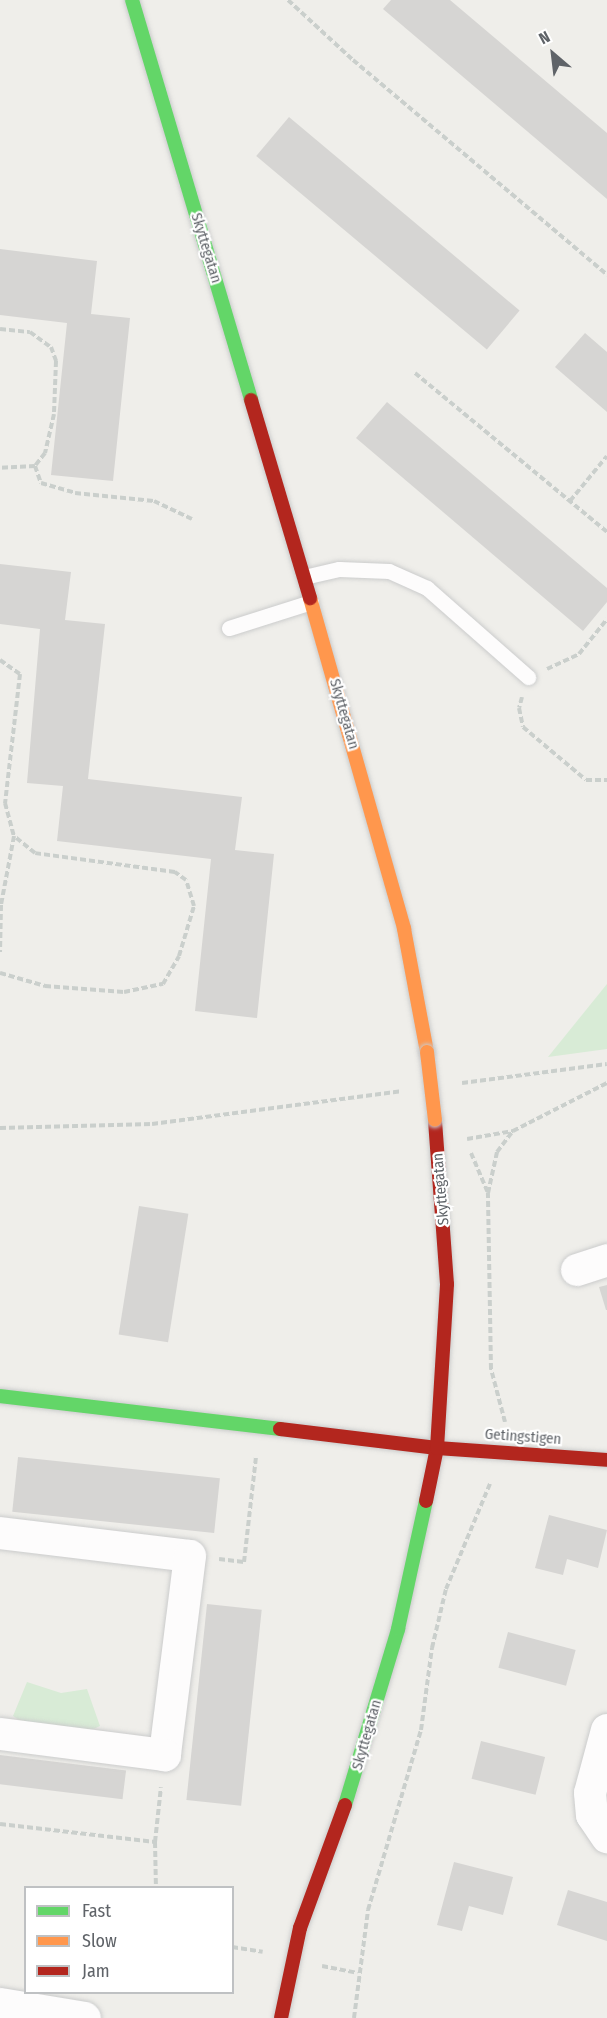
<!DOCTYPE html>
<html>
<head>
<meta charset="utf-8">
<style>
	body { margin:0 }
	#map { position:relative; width:607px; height:2018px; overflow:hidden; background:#efeeea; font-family:"Fira Sans Condensed",sans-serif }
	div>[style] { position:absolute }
	.green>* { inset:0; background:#d8ebd6 }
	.building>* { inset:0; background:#d6d5d3; transform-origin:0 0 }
	.path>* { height:4px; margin-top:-2px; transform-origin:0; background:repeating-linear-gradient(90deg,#cacfcc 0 6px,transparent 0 9px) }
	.roads { filter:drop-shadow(0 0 2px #cbcccc) drop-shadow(0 0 2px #cbcccc) }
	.lane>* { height:15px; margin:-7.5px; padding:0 7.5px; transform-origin:7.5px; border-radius:7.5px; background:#fdfcfc }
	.street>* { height:32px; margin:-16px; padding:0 16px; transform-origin:16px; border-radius:16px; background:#fdfcfc }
	.fast>* { height:14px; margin:-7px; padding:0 7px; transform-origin:7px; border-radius:7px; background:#63d668 }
	.slow>* { height:14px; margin:-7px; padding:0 7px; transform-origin:7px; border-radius:7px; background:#ff974d }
	.jam>* { height:14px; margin:-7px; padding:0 7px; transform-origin:7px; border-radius:7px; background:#b3261e }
	.bridges { filter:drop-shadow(0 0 2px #cacacb) drop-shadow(0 0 2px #cacacb) }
	.slow-bridge>* { height:14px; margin:-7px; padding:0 7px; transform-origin:7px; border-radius:7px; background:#ff974d }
	span { translate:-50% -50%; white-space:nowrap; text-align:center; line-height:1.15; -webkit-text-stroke:4.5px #fff; paint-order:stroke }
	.street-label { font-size:15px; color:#5f6368 }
	.legend { position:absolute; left:24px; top:1886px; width:210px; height:108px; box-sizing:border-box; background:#fff; border:2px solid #bfc1c3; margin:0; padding:8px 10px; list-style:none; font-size:18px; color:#5f6368 }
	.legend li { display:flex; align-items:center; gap:12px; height:30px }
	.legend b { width:30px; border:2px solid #bfc1c3 }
	.north { position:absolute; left:523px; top:24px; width:60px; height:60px; -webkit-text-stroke:4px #fff; paint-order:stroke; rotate:332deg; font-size:16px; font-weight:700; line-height:24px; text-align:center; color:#5f6368 }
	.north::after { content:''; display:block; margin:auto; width:21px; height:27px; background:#5f6368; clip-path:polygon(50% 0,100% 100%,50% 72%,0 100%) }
</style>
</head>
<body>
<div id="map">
	<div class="green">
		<div style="clip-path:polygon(607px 984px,607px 1049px,548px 1057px)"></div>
		<div style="clip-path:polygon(27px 1682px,61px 1693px,87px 1689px,100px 1726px,85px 1733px,25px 1724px,13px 1716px)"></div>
	</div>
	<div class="building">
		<div style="clip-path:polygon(391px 0,450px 0,607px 133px,607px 199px,383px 9px)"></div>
		<div style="left:289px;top:117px;width:301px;height:51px;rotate:40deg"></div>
		<div style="clip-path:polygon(0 249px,97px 261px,91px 314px,130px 318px,113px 481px,51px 475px,67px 323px,0 315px)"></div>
		<div style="clip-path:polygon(585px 333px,607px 352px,607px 412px,555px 367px)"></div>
		<div style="clip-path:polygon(387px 402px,607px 588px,607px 602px,583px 631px,356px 438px)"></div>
		<div style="clip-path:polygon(0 564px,71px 572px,65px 620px,105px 624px,88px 779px,242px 797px,235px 850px,274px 854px,257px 1018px,195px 1011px,211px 859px,57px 841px,63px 786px,27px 783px,40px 629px,0 624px)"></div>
		<div style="left:139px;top:1206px;width:50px;height:130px;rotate:9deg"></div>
		<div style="clip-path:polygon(607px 1285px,607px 1310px,606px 1310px,599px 1287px)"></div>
		<div style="left:18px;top:1457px;width:203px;height:55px;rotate:6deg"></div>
		<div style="clip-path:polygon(549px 1515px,607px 1530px,598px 1568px,567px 1559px,563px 1575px,535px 1568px)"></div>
		<div style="left:207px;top:1604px;width:55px;height:197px;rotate:6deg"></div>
		<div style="left:508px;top:1632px;width:70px;height:37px;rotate:15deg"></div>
		<div style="left:481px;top:1741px;width:66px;height:39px;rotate:14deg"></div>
		<div style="left:0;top:1755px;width:127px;height:29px;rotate:7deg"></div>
		<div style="clip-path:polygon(454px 1862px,513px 1877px,503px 1915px,469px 1906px,462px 1931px,437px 1925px)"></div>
		<div style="clip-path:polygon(568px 1890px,607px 1902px,607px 1941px,557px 1925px)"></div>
	</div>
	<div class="path">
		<div style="left:288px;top:0;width:88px;rotate:42.7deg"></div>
		<div style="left:353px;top:60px;width:333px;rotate:40.2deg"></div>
		<div style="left:0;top:329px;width:30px;rotate:6deg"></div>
		<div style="left:30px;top:332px;width:26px;rotate:36deg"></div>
		<div style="left:51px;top:347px;width:15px;rotate:70deg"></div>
		<div style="left:56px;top:361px;width:53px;rotate:92.2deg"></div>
		<div style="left:54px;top:414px;width:40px;rotate:103deg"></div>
		<div style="left:45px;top:453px;width:16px;rotate:128deg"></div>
		<div style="left:35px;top:466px;width:35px;rotate:177deg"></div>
		<div style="left:415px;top:373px;width:249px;rotate:39.6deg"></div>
		<div style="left:35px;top:466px;width:18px;rotate:71deg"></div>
		<div style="left:41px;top:483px;width:35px;rotate:16deg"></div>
		<div style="left:75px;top:493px;width:79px;rotate:5.8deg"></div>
		<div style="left:154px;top:501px;width:42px;rotate:25.3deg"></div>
		<div style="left:570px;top:501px;width:58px;rotate:-50.6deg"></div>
		<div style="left:0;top:660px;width:24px;rotate:35deg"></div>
		<div style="left:20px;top:674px;width:130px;rotate:96.6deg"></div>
		<div style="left:5px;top:803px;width:34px;rotate:75deg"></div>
		<div style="left:14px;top:836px;width:70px;rotate:100.7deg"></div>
		<div style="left:1px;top:905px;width:47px;rotate:91.2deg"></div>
		<div style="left:547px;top:669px;width:35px;rotate:-25deg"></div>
		<div style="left:579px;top:654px;width:45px;rotate:-51.3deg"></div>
		<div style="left:522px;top:697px;width:11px;rotate:105deg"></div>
		<div style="left:519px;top:708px;width:19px;rotate:78deg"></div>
		<div style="left:523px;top:727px;width:82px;rotate:40.1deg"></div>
		<div style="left:586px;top:780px;width:21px"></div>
		<div style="left:0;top:973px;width:47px;rotate:16.1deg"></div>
		<div style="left:45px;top:986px;width:79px;rotate:4.3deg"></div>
		<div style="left:124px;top:992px;width:40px;rotate:-12deg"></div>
		<div style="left:163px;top:984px;width:32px;rotate:-60deg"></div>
		<div style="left:179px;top:956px;width:52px;rotate:-73.3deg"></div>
		<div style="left:194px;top:906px;width:27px;rotate:-107deg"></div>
		<div style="left:186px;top:880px;width:14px;rotate:-144deg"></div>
		<div style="left:175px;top:872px;width:141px;rotate:-172.3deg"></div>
		<div style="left:35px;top:853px;width:27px;rotate:-141deg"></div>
		<div style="left:462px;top:1083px;width:146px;rotate:-7.5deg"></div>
		<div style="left:0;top:1128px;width:152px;rotate:-1.5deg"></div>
		<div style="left:152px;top:1124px;width:251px;rotate:-7.5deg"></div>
		<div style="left:467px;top:1139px;width:47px;rotate:-9.9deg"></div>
		<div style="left:513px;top:1131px;width:106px;rotate:-27.1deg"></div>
		<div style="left:471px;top:1153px;width:43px;rotate:67deg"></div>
		<div style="left:505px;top:1422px;width:55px;rotate:-104.8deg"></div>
		<div style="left:491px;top:1369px;width:176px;rotate:-91deg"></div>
		<div style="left:488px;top:1193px;width:42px;rotate:-77.6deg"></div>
		<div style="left:497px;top:1152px;width:26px;rotate:-53deg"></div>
		<div style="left:219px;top:1559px;width:25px;rotate:7deg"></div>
		<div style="left:244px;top:1562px;width:106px;rotate:-83.5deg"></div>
		<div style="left:0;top:1824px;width:156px;rotate:6.6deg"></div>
		<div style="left:155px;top:1842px;width:46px;rotate:88.8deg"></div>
		<div style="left:155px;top:1842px;width:55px;rotate:-83.8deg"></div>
		<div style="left:232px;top:1947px;width:31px;rotate:9deg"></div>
		<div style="left:322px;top:1966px;width:36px;rotate:11deg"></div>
		<div style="left:354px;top:2018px;width:109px;rotate:-82.6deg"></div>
		<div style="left:368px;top:1910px;width:188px;rotate:-73.6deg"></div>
		<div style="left:421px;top:1730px;width:83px;rotate:-82.4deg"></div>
		<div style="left:432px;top:1648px;width:61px;rotate:-76.7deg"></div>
		<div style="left:446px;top:1589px;width:114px;rotate:-67.3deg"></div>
	</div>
	<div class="roads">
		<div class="lane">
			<div style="left:304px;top:577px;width:36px;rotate:-13deg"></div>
			<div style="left:339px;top:569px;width:50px;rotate:2.3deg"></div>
			<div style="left:389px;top:571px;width:42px;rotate:24.1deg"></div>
			<div style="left:427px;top:588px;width:135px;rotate:41.4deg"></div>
			<div style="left:229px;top:628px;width:86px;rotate:-17.6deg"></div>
		</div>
		<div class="street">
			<div style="left:577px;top:1270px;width:32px;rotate:-18deg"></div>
			<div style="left:0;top:1533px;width:191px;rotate:6.9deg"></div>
			<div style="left:190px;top:1556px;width:201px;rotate:97.2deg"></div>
			<div style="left:165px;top:1755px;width:166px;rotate:-172.7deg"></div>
			<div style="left:607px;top:1730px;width:65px;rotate:105.1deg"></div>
			<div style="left:590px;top:1793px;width:22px;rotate:85deg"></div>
			<div style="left:592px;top:1815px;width:27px;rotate:56deg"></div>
			<div style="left:0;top:2004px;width:86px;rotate:9.4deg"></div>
		</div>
		<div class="fast">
			<div style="left:132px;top:0;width:417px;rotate:73.4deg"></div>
			<div style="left:0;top:1396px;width:282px;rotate:6.7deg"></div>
			<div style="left:345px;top:1805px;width:184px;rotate:-73.2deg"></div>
			<div style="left:398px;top:1629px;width:131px;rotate:-77.7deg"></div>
		</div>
		<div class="slow">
			<div style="left:310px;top:598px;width:344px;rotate:74.1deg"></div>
			<div style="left:404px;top:929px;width:125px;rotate:79.4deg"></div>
		</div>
		<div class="jam">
			<div style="left:251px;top:400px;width:207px;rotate:73.4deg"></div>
			<div style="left:280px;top:1429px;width:158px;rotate:6.9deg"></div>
			<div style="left:437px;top:1448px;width:170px;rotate:4deg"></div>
			<div style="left:426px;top:1501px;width:54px;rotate:-78.3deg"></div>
			<div style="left:437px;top:1448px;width:164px;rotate:-86.5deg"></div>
			<div style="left:447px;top:1284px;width:164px;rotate:-94.2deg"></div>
			<div style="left:281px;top:2018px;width:92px;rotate:-78.1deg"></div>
			<div style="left:300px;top:1928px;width:131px;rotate:-69.9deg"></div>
		</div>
	</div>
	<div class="bridges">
		<div class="slow-bridge">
			<div style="left:427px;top:1052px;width:68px;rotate:83.3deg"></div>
		</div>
	</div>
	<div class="street-label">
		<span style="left:206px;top:248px;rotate:73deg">Skyttegatan</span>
		<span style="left:344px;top:714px;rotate:74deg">Skyttegatan</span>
		<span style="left:441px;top:1189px;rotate:-95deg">Skyttegatan</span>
		<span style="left:523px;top:1437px;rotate:4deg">Getingstigen</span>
		<span style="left:367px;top:1735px;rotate:-74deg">Skyttegatan</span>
	</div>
	<ul class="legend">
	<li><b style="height:8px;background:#63d668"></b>Fast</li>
	<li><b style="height:8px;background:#ff974d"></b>Slow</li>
	<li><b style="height:8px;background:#b3261e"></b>Jam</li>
	</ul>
	<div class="north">N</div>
</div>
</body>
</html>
